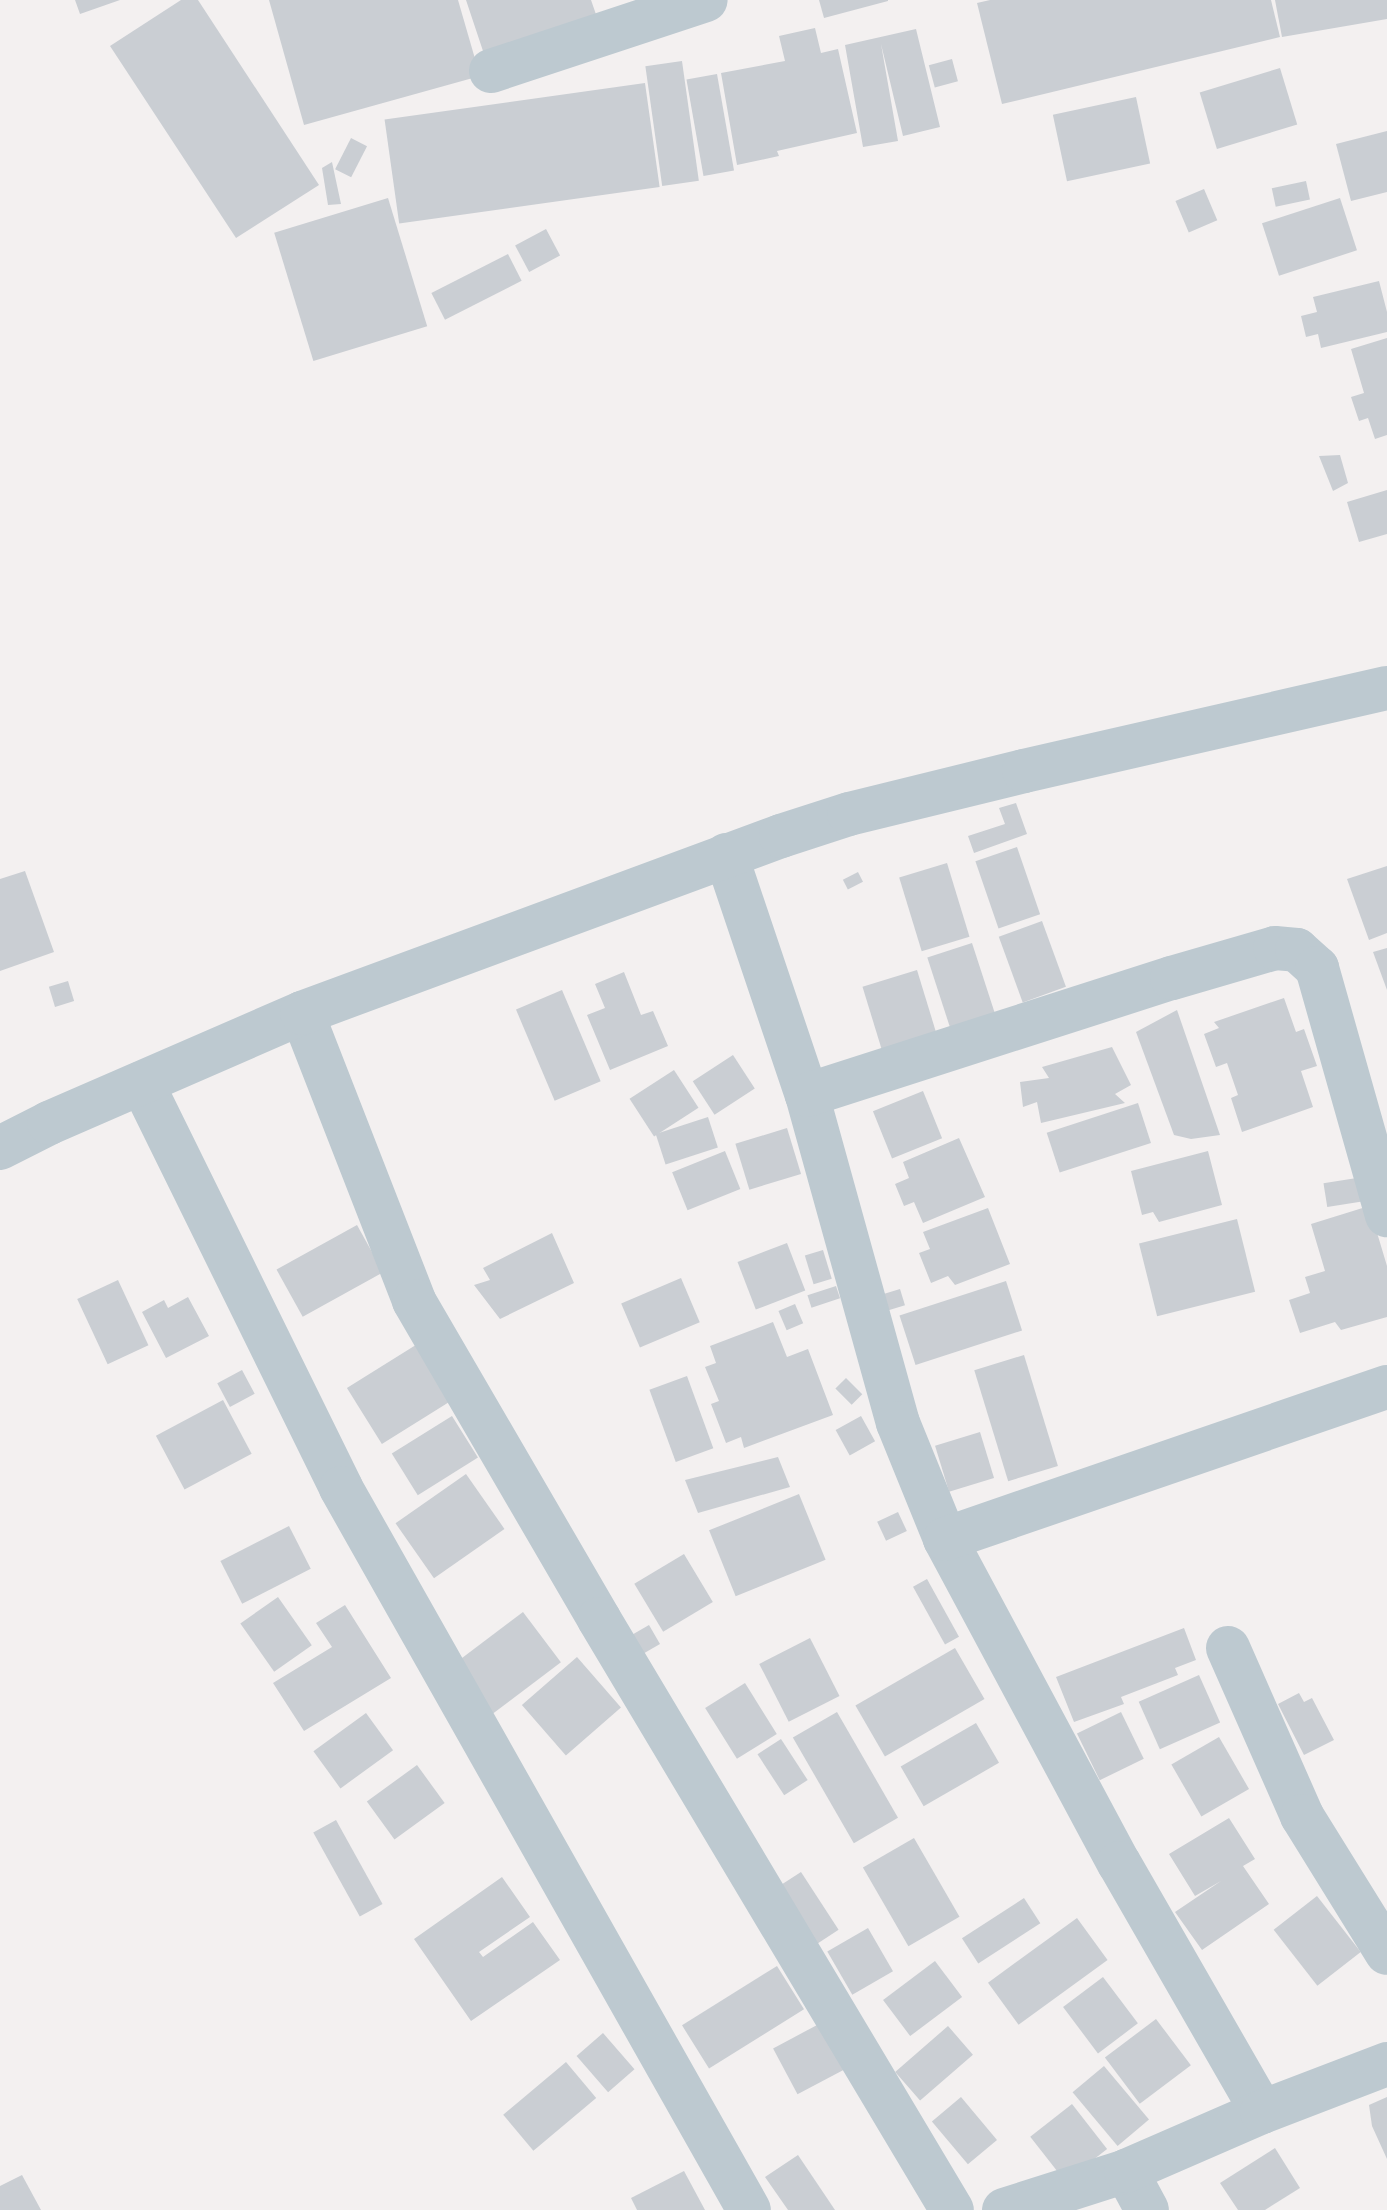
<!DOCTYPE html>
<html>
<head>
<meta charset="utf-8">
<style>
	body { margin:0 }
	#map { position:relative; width:1387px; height:2210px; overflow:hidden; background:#f3f0f0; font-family:Manrope,sans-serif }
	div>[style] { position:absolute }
	.building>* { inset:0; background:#caced3; transform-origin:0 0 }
	.minor>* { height:44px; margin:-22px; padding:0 22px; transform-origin:22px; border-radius:22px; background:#bdc9d0 }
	span { translate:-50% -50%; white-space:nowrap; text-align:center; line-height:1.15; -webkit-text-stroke:8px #fff; paint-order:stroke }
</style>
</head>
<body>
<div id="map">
	<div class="building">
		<div style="clip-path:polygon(75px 0,120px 0,80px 14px)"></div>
		<div style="clip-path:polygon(181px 0,198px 0,319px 185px,236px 238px,110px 46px)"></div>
		<div style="clip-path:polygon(269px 0,458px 0,480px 76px,304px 125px)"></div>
		<div style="clip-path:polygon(466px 0,591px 0,599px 23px,486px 60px)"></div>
		<div style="clip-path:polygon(819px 0,888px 0,888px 1px,824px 18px)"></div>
		<div style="clip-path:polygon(990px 0,1271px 0,1280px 37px,1002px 104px,977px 3px)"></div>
		<div style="clip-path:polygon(1275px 0,1387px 0,1387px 19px,1282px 37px)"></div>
		<div style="clip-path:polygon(815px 28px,821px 53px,838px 49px,857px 133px,777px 151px,779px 156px,737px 165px,721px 73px,785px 61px,779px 36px)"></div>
		<div style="clip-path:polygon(916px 29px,940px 127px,903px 136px,881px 44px,898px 141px,863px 147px,845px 45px)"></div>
		<div style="left:952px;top:59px;width:23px;height:24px;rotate:75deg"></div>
		<div style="left:682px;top:61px;width:121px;height:37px;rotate:82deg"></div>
		<div style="left:1280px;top:68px;width:59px;height:84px;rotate:73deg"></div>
		<div style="left:717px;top:74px;width:98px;height:31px;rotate:80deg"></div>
		<div style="left:645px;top:83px;width:105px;height:263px;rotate:82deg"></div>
		<div style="left:1136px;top:97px;width:68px;height:85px;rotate:78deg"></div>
		<div style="clip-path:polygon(1387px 131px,1387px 192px,1351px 201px,1336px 144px)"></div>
		<div style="left:351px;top:138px;width:18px;height:35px;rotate:27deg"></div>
		<div style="clip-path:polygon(332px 162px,341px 204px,328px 205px,322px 168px)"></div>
		<div style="left:1306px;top:181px;width:19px;height:35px;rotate:78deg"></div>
		<div style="left:1204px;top:189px;width:34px;height:31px;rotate:67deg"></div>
		<div style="left:388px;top:198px;width:134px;height:119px;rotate:73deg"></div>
		<div style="left:1340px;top:198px;width:55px;height:82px;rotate:72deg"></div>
		<div style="left:546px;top:229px;width:30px;height:35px;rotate:62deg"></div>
		<div style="left:508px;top:254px;width:30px;height:86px;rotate:63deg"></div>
		<div style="clip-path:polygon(1379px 281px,1387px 312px,1387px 332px,1321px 348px,1318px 334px,1306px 337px,1301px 316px,1317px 312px,1313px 297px)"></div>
		<div style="clip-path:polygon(1387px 338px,1387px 435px,1375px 439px,1368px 418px,1359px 421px,1351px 397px,1364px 393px,1351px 349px)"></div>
		<div style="clip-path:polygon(1340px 455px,1348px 483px,1333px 491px,1319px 456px)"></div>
		<div style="clip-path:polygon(1387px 490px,1387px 534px,1359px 542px,1347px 502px)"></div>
		<div style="clip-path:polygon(1016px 803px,1027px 834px,974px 853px,968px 836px,1005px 824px,999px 808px)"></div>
		<div style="left:1017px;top:847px;width:71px;height:44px;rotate:71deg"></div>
		<div style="left:947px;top:863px;width:77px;height:50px;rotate:73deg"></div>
		<div style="clip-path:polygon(1387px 866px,1387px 933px,1369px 940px,1347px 879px)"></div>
		<div style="clip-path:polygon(25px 871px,54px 952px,0 971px,0 879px)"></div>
		<div style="left:858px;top:872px;width:11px;height:17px;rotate:63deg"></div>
		<div style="left:1042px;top:921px;width:70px;height:46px;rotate:70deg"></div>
		<div style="left:972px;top:943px;width:76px;height:47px;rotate:72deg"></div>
		<div style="clip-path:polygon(1387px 948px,1387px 990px,1373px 952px)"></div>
		<div style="left:917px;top:970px;width:65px;height:57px;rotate:73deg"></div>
		<div style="clip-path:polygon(624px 972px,641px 1015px,653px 1011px,668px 1046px,610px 1070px,587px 1015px,605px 1008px,595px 984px)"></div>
		<div style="left:68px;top:981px;width:21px;height:20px;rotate:73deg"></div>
		<div style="left:562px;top:990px;width:99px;height:50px;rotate:67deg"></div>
		<div style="clip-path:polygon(1284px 998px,1296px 1032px,1304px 1029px,1317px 1066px,1301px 1071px,1313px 1107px,1242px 1132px,1231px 1098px,1238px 1095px,1227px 1063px,1216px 1067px,1204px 1034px,1219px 1028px,1214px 1022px)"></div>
		<div style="clip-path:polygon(1177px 1010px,1220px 1135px,1191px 1139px,1174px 1135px,1136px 1032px)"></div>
		<div style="clip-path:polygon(1112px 1047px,1131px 1085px,1115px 1094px,1125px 1103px,1041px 1123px,1037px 1102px,1023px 1107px,1020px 1082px,1049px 1078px,1042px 1067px)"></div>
		<div style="left:733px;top:1055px;width:40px;height:48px;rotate:57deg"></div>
		<div style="left:674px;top:1070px;width:45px;height:53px;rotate:57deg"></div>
		<div style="left:923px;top:1091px;width:51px;height:54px;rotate:68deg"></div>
		<div style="left:1138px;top:1103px;width:42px;height:96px;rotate:72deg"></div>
		<div style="left:708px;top:1117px;width:32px;height:55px;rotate:72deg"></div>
		<div style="left:787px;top:1128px;width:48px;height:54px;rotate:73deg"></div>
		<div style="clip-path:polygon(959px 1138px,985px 1197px,923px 1223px,914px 1202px,904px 1206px,895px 1184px,909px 1178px,903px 1162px)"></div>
		<div style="left:725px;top:1151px;width:41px;height:57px;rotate:68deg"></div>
		<div style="clip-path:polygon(1208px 1151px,1222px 1205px,1159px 1222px,1153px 1212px,1142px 1215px,1131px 1171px)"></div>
		<div style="left:1363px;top:1177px;width:24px;height:40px;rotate:81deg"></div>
		<div style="clip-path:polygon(1369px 1206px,1387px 1266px,1387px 1317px,1341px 1330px,1335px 1322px,1300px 1333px,1289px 1300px,1310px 1293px,1305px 1277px,1325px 1271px,1311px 1224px)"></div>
		<div style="clip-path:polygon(988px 1208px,1010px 1264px,955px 1285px,948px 1276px,931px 1283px,919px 1253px,930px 1249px,923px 1232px)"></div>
		<div style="left:1237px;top:1219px;width:75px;height:101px;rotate:76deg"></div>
		<div style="left:357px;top:1225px;width:54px;height:92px;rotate:61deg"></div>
		<div style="clip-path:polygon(552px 1233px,574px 1283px,500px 1319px,474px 1285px,490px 1280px,483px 1268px)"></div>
		<div style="left:787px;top:1243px;width:51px;height:53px;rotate:69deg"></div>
		<div style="left:823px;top:1250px;width:30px;height:19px;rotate:73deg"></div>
		<div style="left:681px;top:1278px;width:48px;height:65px;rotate:67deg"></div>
		<div style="left:118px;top:1280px;width:72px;height:45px;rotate:65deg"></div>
		<div style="left:1006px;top:1281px;width:52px;height:112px;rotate:72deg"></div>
		<div style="left:836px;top:1286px;width:13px;height:30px;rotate:72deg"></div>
		<div style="left:900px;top:1289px;width:17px;height:18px;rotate:73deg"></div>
		<div style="clip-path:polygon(188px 1297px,209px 1336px,166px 1358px,142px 1312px,164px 1300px,168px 1308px)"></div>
		<div style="left:795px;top:1304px;width:21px;height:18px;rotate:67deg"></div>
		<div style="clip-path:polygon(773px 1322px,787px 1357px,808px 1349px,833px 1415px,744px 1448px,741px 1437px,726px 1443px,711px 1404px,719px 1401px,705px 1367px,716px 1363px,710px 1346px)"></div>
		<div style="left:419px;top:1343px;width:66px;height:85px;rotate:58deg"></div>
		<div style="left:1024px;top:1355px;width:116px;height:52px;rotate:73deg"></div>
		<div style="left:242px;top:1370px;width:27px;height:28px;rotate:62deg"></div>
		<div style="left:687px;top:1376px;width:77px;height:40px;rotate:70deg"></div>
		<div style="left:846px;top:1378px;width:23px;height:15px;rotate:45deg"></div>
		<div style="left:223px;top:1400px;width:61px;height:76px;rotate:62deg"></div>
		<div style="left:452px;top:1416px;width:49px;height:71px;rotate:58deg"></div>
		<div style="left:861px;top:1416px;width:29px;height:29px;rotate:61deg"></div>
		<div style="left:980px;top:1432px;width:48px;height:47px;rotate:73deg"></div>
		<div style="clip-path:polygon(778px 1457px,790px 1487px,698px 1513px,685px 1480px)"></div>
		<div style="left:466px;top:1474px;width:67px;height:86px;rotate:55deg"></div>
		<div style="left:799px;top:1494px;width:71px;height:97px;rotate:68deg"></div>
		<div style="left:898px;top:1512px;width:21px;height:23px;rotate:65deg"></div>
		<div style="left:289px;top:1526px;width:48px;height:77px;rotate:63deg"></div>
		<div style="left:684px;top:1554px;width:56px;height:58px;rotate:59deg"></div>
		<div style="left:927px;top:1579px;width:66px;height:16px;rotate:61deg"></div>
		<div style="left:278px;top:1597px;width:59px;height:46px;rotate:55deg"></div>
		<div style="clip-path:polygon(345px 1605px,391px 1678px,304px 1731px,273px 1683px,332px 1647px,316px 1623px)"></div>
		<div style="left:523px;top:1612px;width:63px;height:90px;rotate:53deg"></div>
		<div style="left:649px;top:1625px;width:22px;height:25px;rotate:60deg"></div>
		<div style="clip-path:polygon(1184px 1628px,1196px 1660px,1175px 1668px,1178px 1675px,1121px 1697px,1124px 1704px,1074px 1722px,1056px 1677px)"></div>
		<div style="left:810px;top:1638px;width:65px;height:57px;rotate:63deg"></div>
		<div style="left:955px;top:1648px;width:59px;height:115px;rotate:60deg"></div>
		<div style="left:577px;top:1657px;width:67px;height:73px;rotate:49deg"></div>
		<div style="left:1199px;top:1675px;width:52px;height:66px;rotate:66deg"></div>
		<div style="left:745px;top:1683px;width:60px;height:47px;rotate:58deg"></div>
		<div style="clip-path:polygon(1299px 1693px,1304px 1702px,1312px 1698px,1334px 1740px,1304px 1755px,1278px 1704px)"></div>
		<div style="left:837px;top:1712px;width:122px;height:51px;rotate:60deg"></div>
		<div style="left:1121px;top:1712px;width:52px;height:49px;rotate:64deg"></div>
		<div style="left:366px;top:1713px;width:46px;height:65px;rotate:54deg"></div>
		<div style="left:976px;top:1723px;width:46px;height:87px;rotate:60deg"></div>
		<div style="left:1219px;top:1737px;width:60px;height:55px;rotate:60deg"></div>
		<div style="left:781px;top:1739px;width:49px;height:28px;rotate:57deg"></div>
		<div style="left:417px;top:1765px;width:47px;height:62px;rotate:54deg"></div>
		<div style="clip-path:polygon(1229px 1818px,1255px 1859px,1243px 1866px,1269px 1904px,1202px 1950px,1175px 1912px,1221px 1881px,1195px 1896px,1169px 1854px)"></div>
		<div style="left:336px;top:1820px;width:96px;height:26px;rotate:61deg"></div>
		<div style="left:914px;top:1838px;width:91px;height:59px;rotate:60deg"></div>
		<div style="left:801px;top:1872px;width:69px;height:30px;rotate:57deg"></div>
		<div style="clip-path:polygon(502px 1877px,530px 1917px,479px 1952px,483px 1957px,533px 1922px,560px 1960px,471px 2021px,414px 1939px)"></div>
		<div style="left:1317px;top:1896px;width:71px;height:55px;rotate:52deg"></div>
		<div style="left:1024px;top:1898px;width:30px;height:74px;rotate:57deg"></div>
		<div style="left:1077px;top:1918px;width:52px;height:110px;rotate:54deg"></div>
		<div style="left:868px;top:1928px;width:50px;height:47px;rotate:60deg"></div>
		<div style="left:935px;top:1961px;width:45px;height:65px;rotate:53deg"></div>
		<div style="left:777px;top:1966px;width:51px;height:112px;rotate:58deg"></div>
		<div style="left:1103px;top:1977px;width:58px;height:50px;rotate:53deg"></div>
		<div style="left:1156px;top:2019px;width:58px;height:64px;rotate:53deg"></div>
		<div style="left:819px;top:2024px;width:52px;height:52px;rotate:62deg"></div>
		<div style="left:948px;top:2026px;width:38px;height:70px;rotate:49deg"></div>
		<div style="left:603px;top:2033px;width:48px;height:35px;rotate:49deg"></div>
		<div style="left:566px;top:2062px;width:47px;height:82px;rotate:50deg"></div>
		<div style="left:1104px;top:2066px;width:70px;height:41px;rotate:50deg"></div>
		<div style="left:961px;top:2097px;width:56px;height:38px;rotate:50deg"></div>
		<div style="clip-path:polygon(1387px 2097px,1387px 2159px,1372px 2126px,1369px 2105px)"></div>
		<div style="left:1072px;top:2104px;width:57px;height:53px;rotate:52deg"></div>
		<div style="clip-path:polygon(1275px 2148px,1300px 2188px,1265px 2210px,1238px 2210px,1220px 2183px)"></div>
		<div style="clip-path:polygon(798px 2155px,835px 2210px,788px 2210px,765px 2177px)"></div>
		<div style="clip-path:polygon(684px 2171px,705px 2210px,637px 2210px,631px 2198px)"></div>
		<div style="clip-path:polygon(22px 2175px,41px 2210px,0 2210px,0 2186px)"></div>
	</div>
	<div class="minor">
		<div style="left:491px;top:71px;width:226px;rotate:-18.3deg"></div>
		<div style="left:726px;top:855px;width:253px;rotate:71.4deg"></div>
		<div style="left:807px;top:1095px;width:340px;rotate:74.5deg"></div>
		<div style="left:898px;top:1423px;width:125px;rotate:67.9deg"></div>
		<div style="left:945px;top:1539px;width:368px;rotate:61.8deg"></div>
		<div style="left:1119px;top:1863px;width:287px;rotate:60.1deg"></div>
		<div style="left:302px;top:1013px;width:309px;rotate:68.7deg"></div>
		<div style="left:414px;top:1301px;width:368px;rotate:59.8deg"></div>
		<div style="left:599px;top:1619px;width:688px;rotate:59.15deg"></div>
		<div style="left:142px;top:1083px;width:451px;rotate:63.8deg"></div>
		<div style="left:341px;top:1488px;width:829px;rotate:60.53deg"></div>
		<div style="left:807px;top:1095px;width:383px;rotate:-17.8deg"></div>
		<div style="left:1172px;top:978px;width:107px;rotate:-16.2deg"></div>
		<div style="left:1275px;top:948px;width:22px;rotate:5deg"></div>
		<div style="left:1297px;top:950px;width:27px;rotate:42deg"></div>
		<div style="left:1317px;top:968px;width:257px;rotate:74.2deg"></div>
		<div style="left:0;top:1148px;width:55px;rotate:-27deg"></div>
		<div style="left:49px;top:1123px;width:276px;rotate:-23.5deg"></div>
		<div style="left:302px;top:1013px;width:511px;rotate:-20.28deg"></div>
		<div style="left:781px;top:836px;width:71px;rotate:-17.9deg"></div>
		<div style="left:849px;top:814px;width:180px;rotate:-13.8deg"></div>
		<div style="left:1024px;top:771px;width:372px;rotate:-12.9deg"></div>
		<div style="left:945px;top:1539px;width:467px;rotate:-19deg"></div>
		<div style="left:1228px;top:1648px;width:184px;rotate:66.2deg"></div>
		<div style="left:1302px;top:1816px;width:161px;rotate:58.2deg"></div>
		<div style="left:1126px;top:2171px;width:44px;rotate:61.7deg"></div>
		<div style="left:1004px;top:2210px;width:128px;rotate:-17.7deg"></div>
		<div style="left:1126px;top:2171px;width:148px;rotate:-23.5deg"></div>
		<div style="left:1262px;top:2112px;width:134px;rotate:-21deg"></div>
	</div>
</div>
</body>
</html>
